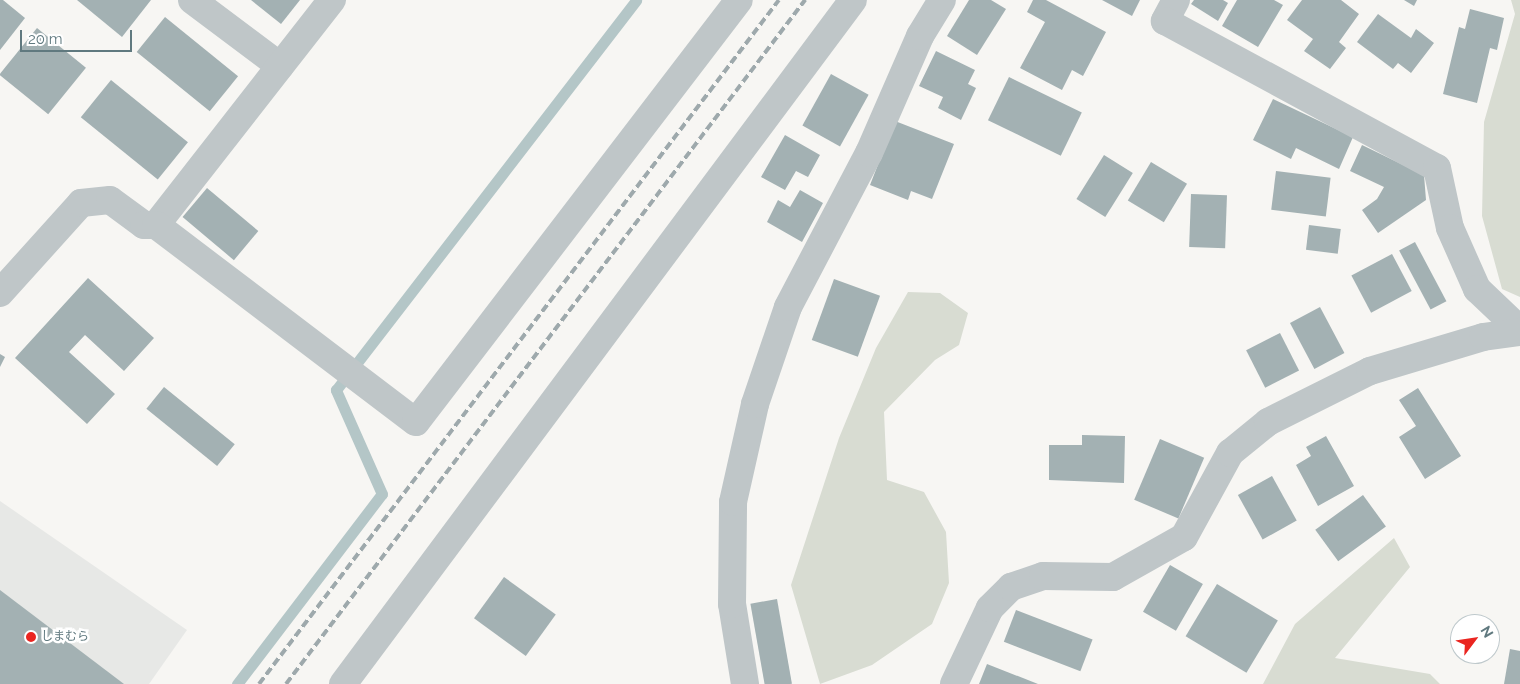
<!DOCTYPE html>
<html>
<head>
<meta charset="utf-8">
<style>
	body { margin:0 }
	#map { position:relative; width:1520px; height:684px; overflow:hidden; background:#f7f6f3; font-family:Raleway,"Noto Sans JP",sans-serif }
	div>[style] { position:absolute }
	.built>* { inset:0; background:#e7e8e6 }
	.green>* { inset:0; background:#d8dcd2 }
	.stream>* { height:11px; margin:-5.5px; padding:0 5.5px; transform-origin:5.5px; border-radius:5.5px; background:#b4c6c7 }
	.building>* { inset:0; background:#a3b1b3; transform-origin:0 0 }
	.street>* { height:28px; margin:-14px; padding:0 14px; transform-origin:14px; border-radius:14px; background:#bfc6c8 }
	.rail>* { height:4px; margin-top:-2px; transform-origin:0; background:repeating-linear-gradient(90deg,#9ea9ac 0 8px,transparent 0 12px) }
	.dots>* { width:14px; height:14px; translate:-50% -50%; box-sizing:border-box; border:2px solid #fff; border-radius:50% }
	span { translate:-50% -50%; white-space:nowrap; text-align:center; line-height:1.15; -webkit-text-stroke:5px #fff; paint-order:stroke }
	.poi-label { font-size:12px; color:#60797f }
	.left { translate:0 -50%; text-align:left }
	.north { position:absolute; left:1450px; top:614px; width:50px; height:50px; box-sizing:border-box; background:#fff; border:1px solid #bfc9cc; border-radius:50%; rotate:59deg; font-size:14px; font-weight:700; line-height:20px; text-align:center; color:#60797f }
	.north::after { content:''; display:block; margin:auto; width:18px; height:22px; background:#ea2520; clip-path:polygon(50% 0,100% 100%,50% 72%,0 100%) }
	.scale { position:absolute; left:20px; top:30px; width:112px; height:22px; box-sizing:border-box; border:2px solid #60797f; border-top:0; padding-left:6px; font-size:15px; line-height:18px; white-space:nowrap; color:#60797f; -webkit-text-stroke:4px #fff; paint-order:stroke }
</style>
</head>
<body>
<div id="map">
	<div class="built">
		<div style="clip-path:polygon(0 501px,187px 630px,149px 684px,0 684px)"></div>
	</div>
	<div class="green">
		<div style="clip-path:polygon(1511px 0,1520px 0,1520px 297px,1502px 289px,1482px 216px,1484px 122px,1515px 14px)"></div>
		<div style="clip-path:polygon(908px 292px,940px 293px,968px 313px,959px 345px,935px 360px,884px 412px,887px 480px,924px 492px,946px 532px,949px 583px,932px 624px,872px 665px,820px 684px,791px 585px,839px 438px,876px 348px)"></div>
		<div style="clip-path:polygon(1394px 538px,1410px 567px,1335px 658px,1430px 674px,1440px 684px,1263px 684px,1295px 624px)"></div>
	</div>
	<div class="stream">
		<div style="left:237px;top:684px;width:239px;rotate:-52.7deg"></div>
		<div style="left:382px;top:494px;width:114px;rotate:-113.9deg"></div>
		<div style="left:336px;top:390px;width:492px;rotate:-52.4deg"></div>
	</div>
	<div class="building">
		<div style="clip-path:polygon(0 0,3px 0,25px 18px,0 50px)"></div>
		<div style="clip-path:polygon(77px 0,151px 0,122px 37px)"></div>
		<div style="clip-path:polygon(251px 0,300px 0,281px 24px)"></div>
		<div style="clip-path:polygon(969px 0,991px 0,1006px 9px,977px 55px,947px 36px)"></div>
		<div style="clip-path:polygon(1033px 0,1046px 0,1106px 32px,1083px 76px,1072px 70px,1062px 90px,1020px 68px,1045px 22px,1027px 12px)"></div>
		<div style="clip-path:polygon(1102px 0,1140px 0,1132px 16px)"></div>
		<div style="clip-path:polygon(1194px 0,1223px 0,1228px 3px,1218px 21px,1191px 4px)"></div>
		<div style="clip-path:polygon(1237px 0,1274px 0,1283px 5px,1258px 47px,1222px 26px)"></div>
		<div style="clip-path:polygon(1302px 0,1341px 0,1359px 14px,1339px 42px,1346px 48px,1330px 69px,1304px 51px,1313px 39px,1287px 20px)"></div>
		<div style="clip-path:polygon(1404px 0,1417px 0,1414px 6px)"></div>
		<div style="clip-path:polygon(1470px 9px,1504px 18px,1497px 50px,1490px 48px,1477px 103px,1443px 94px,1459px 27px,1465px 29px)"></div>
		<div style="clip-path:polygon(1378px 14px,1411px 38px,1416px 29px,1434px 43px,1411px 73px,1398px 63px,1393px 69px,1357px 42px)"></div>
		<div style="left:165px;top:17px;width:94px;height:45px;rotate:39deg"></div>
		<div style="left:37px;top:28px;width:63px;height:60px;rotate:39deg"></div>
		<div style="clip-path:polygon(936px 51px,975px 70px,968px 84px,976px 88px,961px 120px,938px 108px,943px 97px,919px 86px)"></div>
		<div style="left:831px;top:74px;width:43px;height:59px;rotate:29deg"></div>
		<div style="left:1009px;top:77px;width:81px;height:48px;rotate:26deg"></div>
		<div style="left:111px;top:80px;width:99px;height:48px;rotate:39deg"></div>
		<div style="clip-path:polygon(1273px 99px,1353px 137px,1339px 169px,1296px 148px,1291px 159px,1253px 140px)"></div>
		<div style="clip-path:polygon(895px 121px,954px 144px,932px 199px,911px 191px,908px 200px,870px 185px)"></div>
		<div style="clip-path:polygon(785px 135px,820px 155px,808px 177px,796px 171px,785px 190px,761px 177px)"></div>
		<div style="clip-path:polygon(1362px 145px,1424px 175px,1426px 200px,1378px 233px,1362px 210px,1377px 199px,1384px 187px,1350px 171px)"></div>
		<div style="left:1104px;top:155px;width:34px;height:52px;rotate:32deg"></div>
		<div style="left:1151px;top:162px;width:42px;height:45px;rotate:31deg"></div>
		<div style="left:1276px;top:171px;width:55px;height:39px;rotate:7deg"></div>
		<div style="left:207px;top:188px;width:67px;height:38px;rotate:40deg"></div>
		<div style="clip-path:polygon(800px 190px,823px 203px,802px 242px,767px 222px,778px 200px,790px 207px)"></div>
		<div style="left:1191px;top:194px;width:36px;height:53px;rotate:2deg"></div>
		<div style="left:1309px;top:225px;width:32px;height:25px;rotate:7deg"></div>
		<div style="left:1415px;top:242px;width:67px;height:18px;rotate:62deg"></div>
		<div style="left:1392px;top:254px;width:42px;height:46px;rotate:62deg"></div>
		<div style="clip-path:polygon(88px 278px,154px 338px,124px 371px,85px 335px,69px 352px,115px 394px,87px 424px,15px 358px)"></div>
		<div style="left:834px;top:279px;width:49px;height:65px;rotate:20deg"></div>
		<div style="left:1320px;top:307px;width:52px;height:34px;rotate:62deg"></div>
		<div style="left:1280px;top:333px;width:42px;height:38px;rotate:63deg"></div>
		<div style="clip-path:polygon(0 354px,5px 357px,0 367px)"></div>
		<div style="left:164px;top:387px;width:91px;height:28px;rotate:39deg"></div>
		<div style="clip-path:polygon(1418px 388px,1461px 456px,1425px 479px,1399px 437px,1416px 426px,1399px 400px)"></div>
		<div style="clip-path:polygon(1082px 435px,1125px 436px,1124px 483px,1049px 480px,1049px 445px,1082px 445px)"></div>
		<div style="clip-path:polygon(1326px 436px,1354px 486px,1318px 506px,1296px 465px,1311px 456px,1306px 447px)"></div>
		<div style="left:1160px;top:439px;width:48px;height:66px;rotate:23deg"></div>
		<div style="left:1272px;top:476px;width:51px;height:39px;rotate:61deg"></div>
		<div style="left:1363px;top:495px;width:39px;height:59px;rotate:54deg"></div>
		<div style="left:1170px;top:565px;width:38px;height:54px;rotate:30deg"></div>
		<div style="left:504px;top:577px;width:64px;height:51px;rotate:36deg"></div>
		<div style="left:1217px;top:584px;width:71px;height:61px;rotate:31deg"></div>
		<div style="clip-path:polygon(0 590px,124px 684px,0 684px)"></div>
		<div style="left:777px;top:599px;width:86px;height:27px;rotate:80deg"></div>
		<div style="left:1016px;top:610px;width:82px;height:34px;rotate:21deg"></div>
		<div style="clip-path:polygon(1510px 649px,1520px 651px,1520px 684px,1504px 684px)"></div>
		<div style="clip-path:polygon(987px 664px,1038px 684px,979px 684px)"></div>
	</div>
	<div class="street">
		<div style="left:192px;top:0;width:110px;rotate:36.9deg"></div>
		<div style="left:1176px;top:0;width:24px;rotate:118deg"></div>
		<div style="left:1165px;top:21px;width:309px;rotate:28.4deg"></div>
		<div style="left:1437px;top:168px;width:61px;rotate:77.8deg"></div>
		<div style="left:1450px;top:228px;width:67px;rotate:66.1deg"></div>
		<div style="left:1477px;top:289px;width:59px;rotate:43.6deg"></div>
		<div style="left:156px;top:225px;width:286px;rotate:-52deg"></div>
		<div style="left:0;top:293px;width:121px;rotate:-48deg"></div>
		<div style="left:81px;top:203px;width:29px;rotate:-6deg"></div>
		<div style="left:110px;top:200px;width:42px;rotate:36.3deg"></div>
		<div style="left:144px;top:225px;width:12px"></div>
		<div style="left:156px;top:225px;width:326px;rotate:37.2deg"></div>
		<div style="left:416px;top:422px;width:531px;rotate:-52.57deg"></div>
		<div style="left:343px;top:684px;width:853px;rotate:-53.29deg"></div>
		<div style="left:745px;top:684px;width:81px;rotate:-99.2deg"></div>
		<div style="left:732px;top:604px;width:102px;rotate:-89.4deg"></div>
		<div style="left:733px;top:502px;width:100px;rotate:-77.3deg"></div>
		<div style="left:755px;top:404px;width:102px;rotate:-71.2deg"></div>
		<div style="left:788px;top:307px;width:174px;rotate:-62.3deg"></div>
		<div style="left:869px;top:153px;width:128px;rotate:-66.4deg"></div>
		<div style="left:920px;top:36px;width:42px;rotate:-58.6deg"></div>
		<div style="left:954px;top:684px;width:84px;rotate:-64.7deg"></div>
		<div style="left:990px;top:608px;width:30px;rotate:-45deg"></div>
		<div style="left:1011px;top:587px;width:34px;rotate:-19deg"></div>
		<div style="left:1043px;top:576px;width:70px;rotate:0.8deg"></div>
		<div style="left:1113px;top:577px;width:81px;rotate:-29.4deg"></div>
		<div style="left:1184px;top:537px;width:96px;rotate:-61.3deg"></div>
		<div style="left:1230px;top:453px;width:49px;rotate:-39.2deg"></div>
		<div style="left:1268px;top:422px;width:114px;rotate:-26.6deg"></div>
		<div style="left:1370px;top:371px;width:118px;rotate:-16.7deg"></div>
		<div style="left:1483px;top:337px;width:37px;rotate:-8deg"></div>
	</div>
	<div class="rail">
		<div style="left:259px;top:684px;width:859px;rotate:-52.76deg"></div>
		<div style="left:286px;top:684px;width:859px;rotate:-52.81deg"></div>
	</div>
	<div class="dots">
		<div style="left:31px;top:637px;background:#ea2520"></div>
	</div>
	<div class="poi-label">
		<span class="left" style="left:41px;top:637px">しまむら</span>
	</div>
	<div class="north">N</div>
	<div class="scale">20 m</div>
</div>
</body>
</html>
